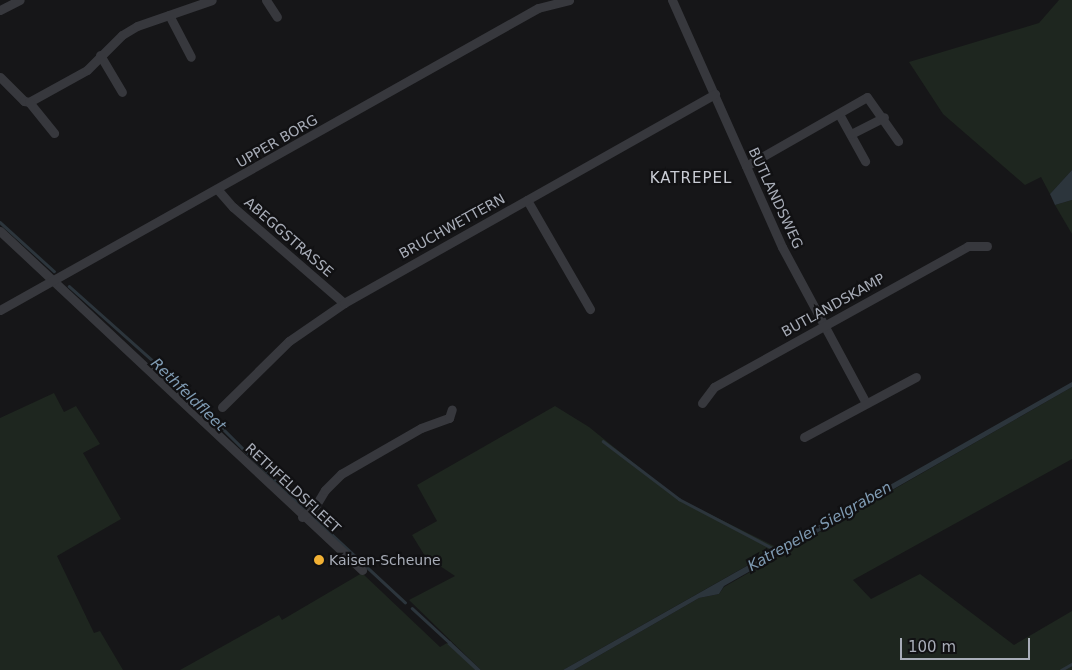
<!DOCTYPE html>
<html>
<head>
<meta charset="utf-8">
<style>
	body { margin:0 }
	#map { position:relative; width:1072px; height:670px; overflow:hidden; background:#161618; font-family:"DejaVu Sans",sans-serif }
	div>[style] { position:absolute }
	.green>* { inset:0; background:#1e261f }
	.water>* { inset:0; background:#2c353c; transform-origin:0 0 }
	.stream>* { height:2.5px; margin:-1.25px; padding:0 1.25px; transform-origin:1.25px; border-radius:1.25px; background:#2c353c }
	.street>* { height:9px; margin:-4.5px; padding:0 4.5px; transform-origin:4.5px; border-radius:4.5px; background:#37383d }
	.dots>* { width:14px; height:14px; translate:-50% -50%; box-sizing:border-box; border:2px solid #111113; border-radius:50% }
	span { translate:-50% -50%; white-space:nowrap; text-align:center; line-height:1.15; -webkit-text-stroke:4.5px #111113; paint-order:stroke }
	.street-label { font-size:14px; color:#a8adb8 }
	.poi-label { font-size:14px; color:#a8adb8 }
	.left { translate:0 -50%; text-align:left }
	.neighbourhood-label { font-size:15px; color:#c9ccd4; letter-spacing:1px }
	.water-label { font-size:15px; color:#7f9bb3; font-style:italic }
	.scale { position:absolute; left:900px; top:638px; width:130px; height:22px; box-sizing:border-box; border:2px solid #a8adb8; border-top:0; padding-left:6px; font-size:15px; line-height:18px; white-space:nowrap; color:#a8adb8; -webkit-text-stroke:4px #111113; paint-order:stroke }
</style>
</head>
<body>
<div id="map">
	<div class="green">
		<div style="clip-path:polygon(1059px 0,1072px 0,1072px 170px,1050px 194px,1041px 177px,1025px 185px,943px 114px,909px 62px,1039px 23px)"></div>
		<div style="clip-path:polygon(1072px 200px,1072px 234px,1055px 205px)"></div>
		<div style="clip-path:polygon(1072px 387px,1072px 459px,853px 580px,871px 599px,920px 574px,1014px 645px,1072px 611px,1072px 670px,574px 670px,699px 598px,719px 594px,724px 587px)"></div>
		<div style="clip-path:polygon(54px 393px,64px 412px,76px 406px,100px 444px,83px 453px,121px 519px,57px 556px,94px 633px,100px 631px,123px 670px,0 670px,0 418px)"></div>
		<div style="clip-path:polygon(555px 406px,589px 427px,677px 498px,778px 548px,563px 670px,481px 670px,409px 600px,455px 576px,425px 556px,412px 535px,437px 521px,417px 485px)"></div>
		<div style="clip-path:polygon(362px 573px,440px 647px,447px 643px,476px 670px,180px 670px,279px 615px,282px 620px)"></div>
	</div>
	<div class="water">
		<div style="clip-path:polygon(1072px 170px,1072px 200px,1055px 205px,1050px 194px)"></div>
		<div style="clip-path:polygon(1072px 382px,1072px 387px,724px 586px,719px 594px,699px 598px,574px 670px,563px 670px)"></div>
		<div style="left:450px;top:641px;width:42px;height:4px;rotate:43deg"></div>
	</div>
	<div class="stream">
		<div style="left:0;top:222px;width:73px;rotate:42.2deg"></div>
		<div style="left:69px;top:286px;width:137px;rotate:41.7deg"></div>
		<div style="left:171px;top:377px;width:187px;rotate:44.8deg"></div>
		<div style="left:603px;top:441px;width:96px;rotate:37.3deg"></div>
		<div style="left:679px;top:499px;width:110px;rotate:27.7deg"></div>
		<div style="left:312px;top:516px;width:127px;rotate:42.8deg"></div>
		<div style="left:412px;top:608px;width:52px;rotate:42.6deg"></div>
		<div style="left:1061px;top:670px;width:13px;rotate:-29deg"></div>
	</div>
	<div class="street">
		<div style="left:266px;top:0;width:20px;rotate:57deg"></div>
		<div style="left:672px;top:0;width:270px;rotate:66deg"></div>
		<div style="left:782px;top:247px;width:177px;rotate:61.7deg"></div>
		<div style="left:0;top:10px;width:22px;rotate:-27deg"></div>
		<div style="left:169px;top:15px;width:47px;rotate:62.4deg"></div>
		<div style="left:100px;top:55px;width:43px;rotate:59.3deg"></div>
		<div style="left:0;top:77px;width:34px;rotate:45deg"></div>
		<div style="left:24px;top:101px;width:5px;rotate:11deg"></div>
		<div style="left:29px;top:102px;width:66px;rotate:-28.9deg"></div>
		<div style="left:87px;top:70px;width:49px;rotate:-45deg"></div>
		<div style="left:122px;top:35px;width:17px;rotate:-31deg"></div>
		<div style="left:137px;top:26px;width:79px;rotate:-19.1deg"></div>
		<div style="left:29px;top:102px;width:40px;rotate:51deg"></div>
		<div style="left:839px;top:114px;width:54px;rotate:61deg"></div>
		<div style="left:851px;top:134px;width:37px;rotate:-27deg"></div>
		<div style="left:746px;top:166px;width:139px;rotate:-29.7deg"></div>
		<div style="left:867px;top:97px;width:54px;rotate:54.8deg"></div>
		<div style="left:218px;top:190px;width:23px;rotate:49deg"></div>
		<div style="left:233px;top:207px;width:147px;rotate:40.9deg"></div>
		<div style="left:527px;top:200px;width:126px;rotate:60deg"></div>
		<div style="left:0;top:231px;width:496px;rotate:43.1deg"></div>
		<div style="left:0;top:310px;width:617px;rotate:-29.31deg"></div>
		<div style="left:538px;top:8px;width:32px;rotate:-14deg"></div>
		<div style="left:702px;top:403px;width:20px;rotate:-53deg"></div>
		<div style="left:714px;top:387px;width:291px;rotate:-29deg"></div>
		<div style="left:968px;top:246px;width:19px"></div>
		<div style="left:222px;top:407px;width:94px;rotate:-44.6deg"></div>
		<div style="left:289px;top:341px;width:67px;rotate:-34.6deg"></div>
		<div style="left:344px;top:303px;width:426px;rotate:-29.4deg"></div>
		<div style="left:804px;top:437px;width:127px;rotate:-28.2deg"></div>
		<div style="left:302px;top:517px;width:18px;rotate:-41deg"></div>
		<div style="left:316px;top:505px;width:17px;rotate:-59deg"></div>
		<div style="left:325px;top:490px;width:23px;rotate:-45deg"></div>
		<div style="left:341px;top:474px;width:92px;rotate:-29.9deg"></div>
		<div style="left:421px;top:428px;width:30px;rotate:-20deg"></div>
		<div style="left:449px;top:418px;width:9px;rotate:-72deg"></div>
	</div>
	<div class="dots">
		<div style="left:319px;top:560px;background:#f2b134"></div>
	</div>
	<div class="street-label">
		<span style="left:277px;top:141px;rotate:-30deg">UPPER BORG</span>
		<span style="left:776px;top:198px;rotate:65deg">BUTLANDSWEG</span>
		<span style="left:452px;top:226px;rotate:-29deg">BRUCHWETTERN</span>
		<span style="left:289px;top:237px;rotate:41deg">ABEGGSTRASSE</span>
		<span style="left:833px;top:305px;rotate:-29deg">BUTLANDSKAMP</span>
		<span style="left:293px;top:488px;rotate:43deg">RETHFELDSFLEET</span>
	</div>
	<div class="poi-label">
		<span class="left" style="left:329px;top:560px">Kaisen-Scheune</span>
	</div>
	<div class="neighbourhood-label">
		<span style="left:691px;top:179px">KATREPEL</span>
	</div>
	<div class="water-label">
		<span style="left:188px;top:395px;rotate:44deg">Rethfeldfleet</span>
		<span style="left:820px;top:527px;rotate:-30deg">Katrepeler Sielgraben</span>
	</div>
	<div class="scale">100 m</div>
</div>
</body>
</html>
